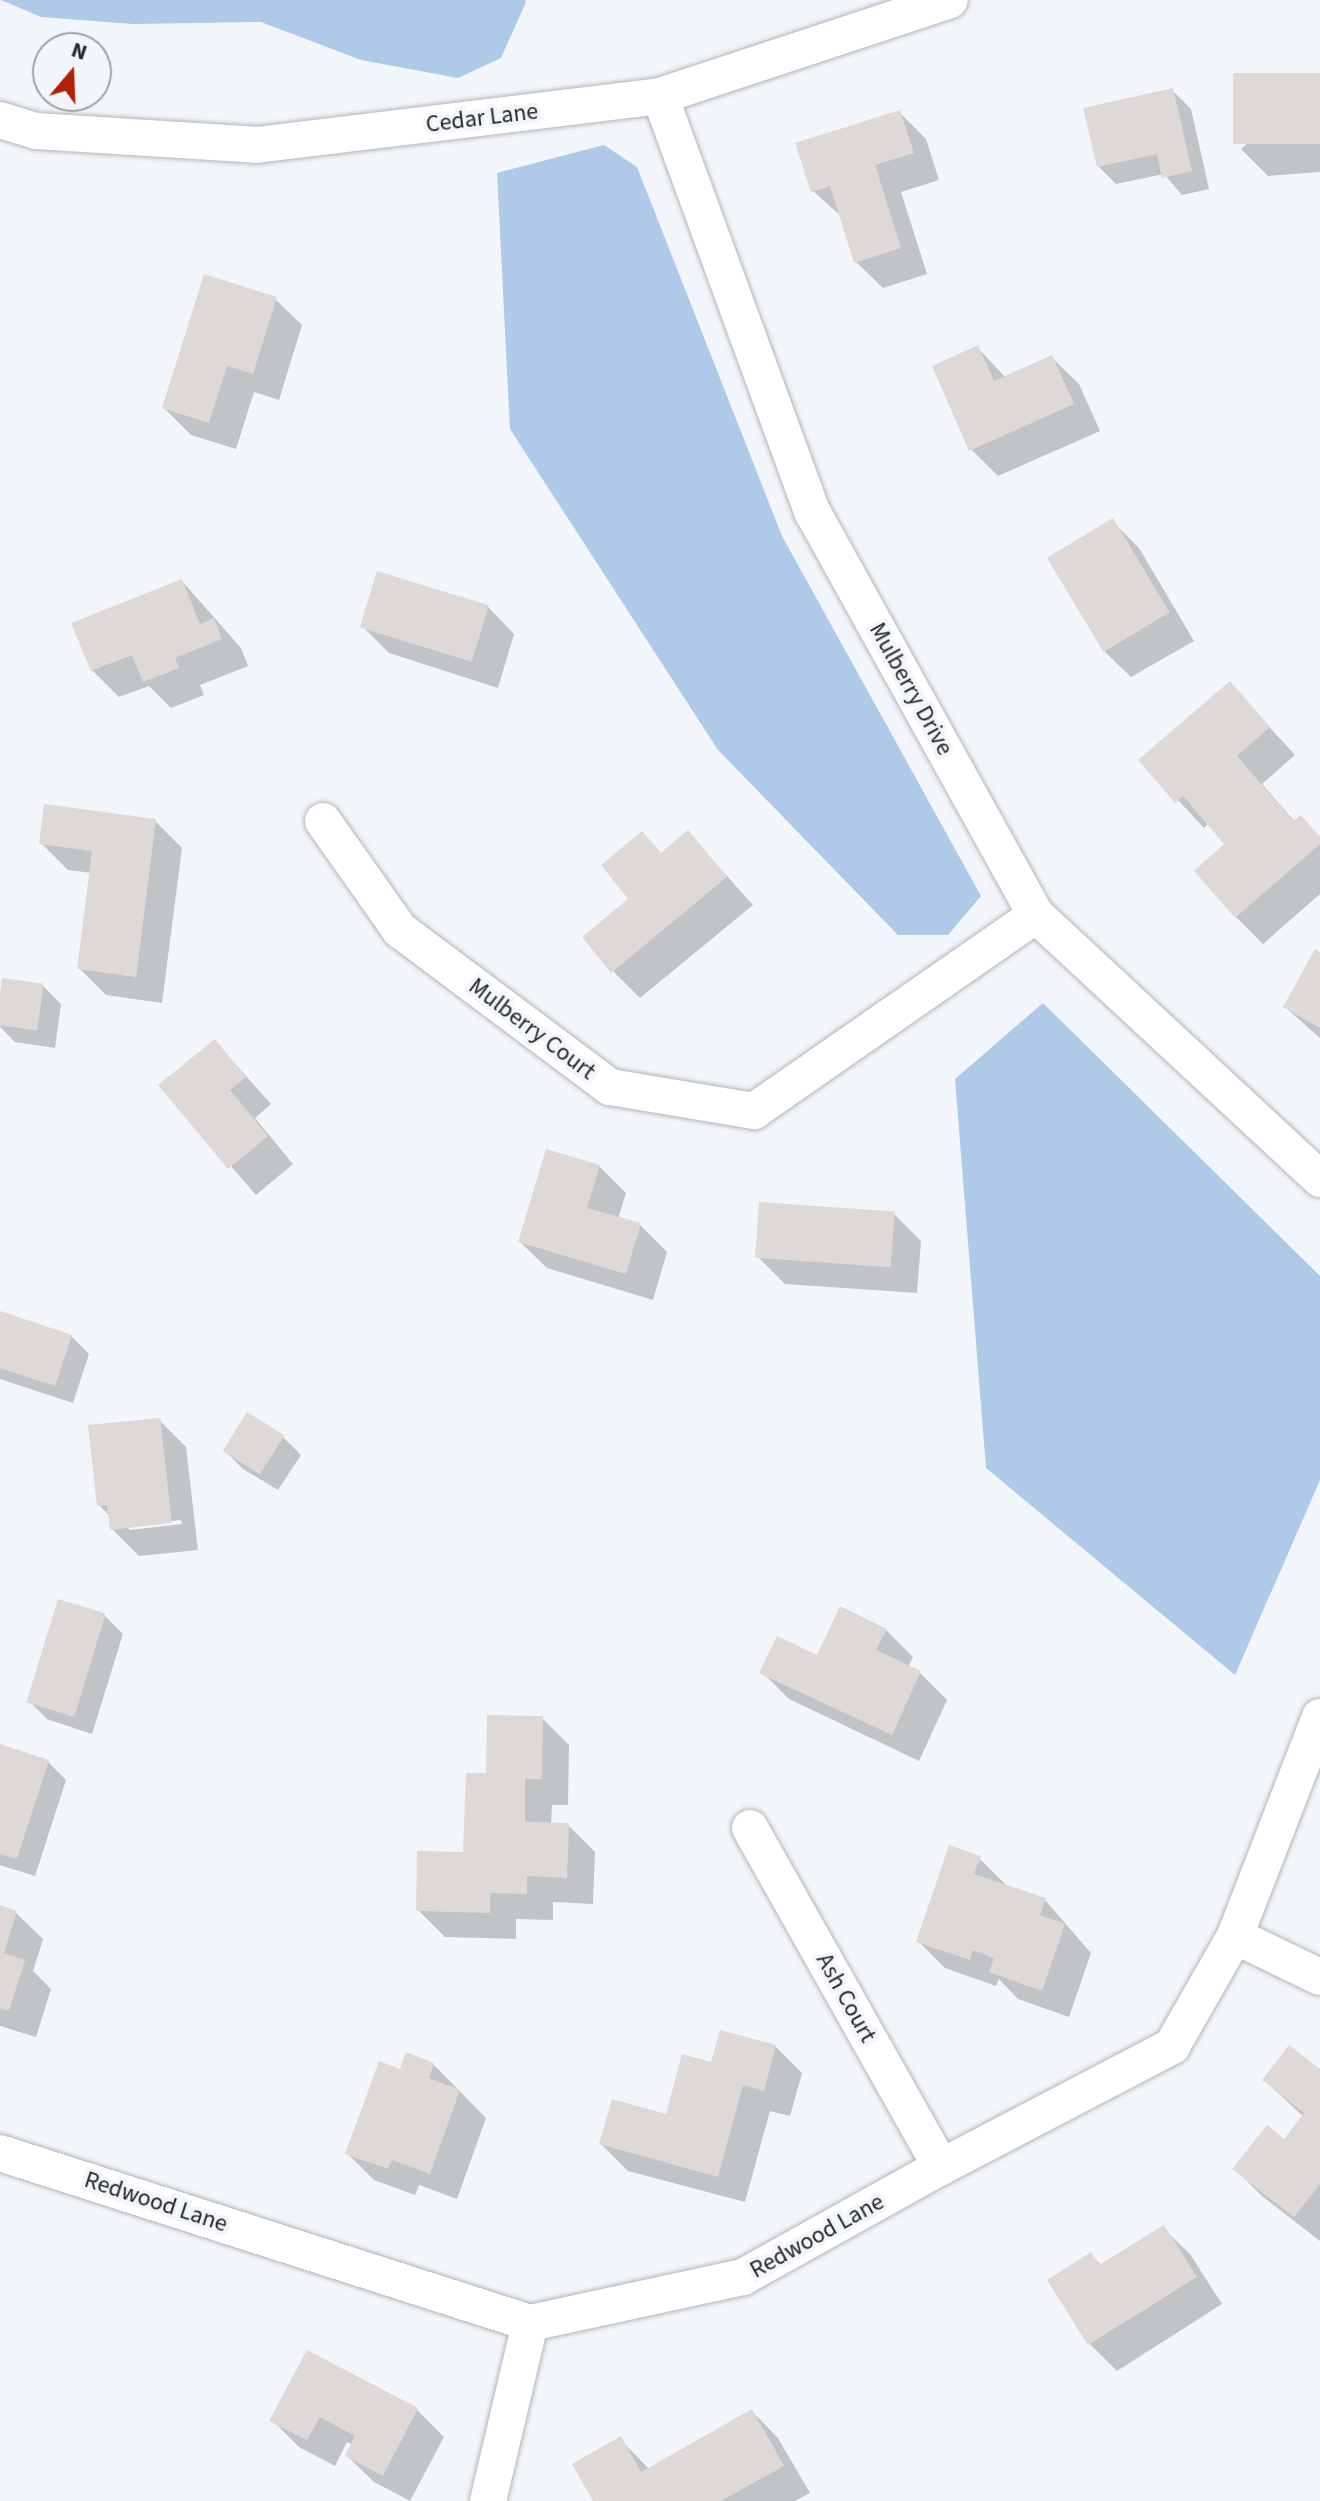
<!DOCTYPE html>
<html>
<head>
<meta charset="utf-8">
<style>
	body { margin:0 }
	#map { position:relative; width:1320px; height:2501px; overflow:hidden; background:#f2f5f9; font-family:"Source Sans 3",sans-serif }
	div>[style] { position:absolute }
	.water>* { inset:0; background:#aecae8 }
	.shadow>* { inset:0; background:#0003 }
	.building>* { inset:0; background:#ded9d7; transform-origin:0 0 }
	.roads { filter:drop-shadow(0 0 2px #b3b5b9) drop-shadow(0 0 2px #b3b5b9) }
	.minor>* { height:36px; margin:-18px; padding:0 18px; transform-origin:18px; border-radius:18px; background:#fff }
	span { translate:-50% -50%; white-space:nowrap; text-align:center; line-height:1.15; -webkit-text-stroke:8px #f2f5f9; paint-order:stroke }
	.street-label { font-size:24px; color:#252628 }
	.north { position:absolute; left:32px; top:32px; width:80px; height:80px; box-sizing:border-box; background:#f2f5f9; border:2px solid #a0a2a5; border-radius:50%; rotate:19deg; font-size:22px; font-weight:700; line-height:32px; text-align:center; color:#252628 }
	.north::after { content:''; display:block; margin:auto; width:28px; height:36px; background:#af2300; clip-path:polygon(50% 0,100% 100%,50% 72%,0 100%) }
</style>
</head>
<body>
<div id="map">
	<div class="water">
		<div style="clip-path:polygon(1px 0,525px 0,526px 2px,501px 58px,458px 78px,361px 60px,261px 22px,133px 24px,41px 17px)"></div>
		<div style="clip-path:polygon(604px 145px,637px 167px,782px 536px,981px 896px,948px 935px,898px 935px,718px 750px,510px 429px,497px 173px)"></div>
		<div style="clip-path:polygon(1043px 1003px,1320px 1276px,1320px 1480px,1235px 1675px,986px 1468px,955px 1079px)"></div>
	</div>
	<div class="shadow">
		<div style="clip-path:polygon(1320px 75px,1320px 172px,1268px 176px,1241px 149px)"></div>
		<div style="clip-path:polygon(1173px 91px,1191px 109px,1209px 189px,1182px 195px,1164px 174px,1116px 184px,1098px 166px)"></div>
		<div style="clip-path:polygon(899px 112px,926px 139px,939px 180px,901px 192px,927px 274px,883px 288px,856px 262px,842px 217px,813px 191px)"></div>
		<div style="clip-path:polygon(275px 299px,302px 325px,279px 400px,254px 392px,236px 449px,191px 435px,164px 408px)"></div>
		<div style="clip-path:polygon(978px 348px,1006px 378px,1052px 358px,1079px 384px,1100px 431px,998px 476px,971px 449px)"></div>
		<div style="clip-path:polygon(1112px 521px,1139px 548px,1194px 641px,1131px 677px,1104px 651px)"></div>
		<div style="clip-path:polygon(182px 581px,241px 648px,248px 666px,200px 685px,204px 695px,171px 708px,149px 686px,119px 697px,92px 670px)"></div>
		<div style="clip-path:polygon(488px 607px,514px 634px,498px 688px,389px 653px,362px 626px)"></div>
		<div style="clip-path:polygon(1230px 684px,1295px 755px,1262px 784px,1295px 822px,1301px 818px,1320px 837px,1320px 894px,1263px 944px,1236px 917px,1227px 844px,1209px 823px,1204px 828px,1141px 760px)"></div>
		<div style="clip-path:polygon(155px 821px,182px 848px,162px 1003px,106px 995px,79px 968px,92px 873px,68px 870px,41px 843px)"></div>
		<div style="clip-path:polygon(642px 833px,662px 854px,688px 833px,753px 905px,640px 998px,613px 971px,631px 900px)"></div>
		<div style="clip-path:polygon(1320px 954px,1320px 1038px,1285px 1007px)"></div>
		<div style="clip-path:polygon(3px 980px,43px 986px,61px 1004px,55px 1048px,15px 1042px,0 1027px)"></div>
		<div style="clip-path:polygon(215px 1041px,271px 1104px,255px 1118px,293px 1164px,256px 1195px,161px 1085px)"></div>
		<div style="clip-path:polygon(599px 1166px,626px 1193px,618px 1219px,640px 1225px,667px 1252px,653px 1300px,547px 1268px,520px 1242px)"></div>
		<div style="clip-path:polygon(894px 1214px,921px 1241px,917px 1293px,785px 1284px,758px 1257px)"></div>
		<div style="clip-path:polygon(0 1313px,71px 1336px,89px 1354px,73px 1403px,0 1379px)"></div>
		<div style="clip-path:polygon(evenodd,159px 1420px,186px 1447px,198px 1550px,139px 1556px,112px 1529px,111px 1517px,99px 1505px,159px 1420px,181px 1520px,182px 1524px,130px 1530px,126px 1526px,181px 1520px)"></div>
		<div style="clip-path:polygon(283px 1437px,301px 1455px,278px 1490px,243px 1469px,225px 1451px)"></div>
		<div style="clip-path:polygon(105px 1616px,123px 1634px,92px 1734px,47px 1719px,29px 1701px)"></div>
		<div style="clip-path:polygon(886px 1630px,913px 1657px,908px 1667px,920px 1673px,947px 1700px,919px 1761px,789px 1699px,762px 1672px,818px 1657px)"></div>
		<div style="clip-path:polygon(542px 1718px,569px 1745px,568px 1805px,552px 1805px,551px 1824px,568px 1825px,595px 1852px,593px 1904px,553px 1902px,553px 1920px,516px 1919px,516px 1939px,445px 1937px,418px 1910px,465px 1854px,488px 1775px)"></div>
		<div style="clip-path:polygon(0 1746px,48px 1762px,66px 1780px,35px 1876px,0 1865px)"></div>
		<div style="clip-path:polygon(979px 1858px,1006px 1885px,1045px 1900px,1091px 1953px,1069px 2017px,1018px 1999px,999px 1979px,996px 1986px,945px 1968px,918px 1941px)"></div>
		<div style="clip-path:polygon(0 1908px,16px 1913px,43px 1939px,33px 1971px,51px 1989px,36px 2037px,0 2026px)"></div>
		<div style="clip-path:polygon(775px 2046px,802px 2073px,790px 2116px,770px 2111px,745px 2202px,628px 2171px,601px 2144px,667px 2116px,713px 2065px)"></div>
		<div style="clip-path:polygon(433px 2064px,486px 2118px,457px 2199px,419px 2185px,415px 2195px,374px 2180px,347px 2153px,401px 2072px)"></div>
		<div style="clip-path:polygon(1320px 2072px,1320px 2241px,1262px 2196px,1235px 2169px,1284px 2142px,1304px 2117px,1264px 2080px)"></div>
		<div style="clip-path:polygon(1163px 2228px,1190px 2254px,1222px 2304px,1117px 2371px,1090px 2344px,1050px 2280px,1091px 2255px,1102px 2266px)"></div>
		<div style="clip-path:polygon(417px 2410px,444px 2437px,410px 2501px,374px 2482px,347px 2456px,353px 2445px,347px 2442px,335px 2466px,299px 2447px,272px 2420px)"></div>
		<div style="clip-path:polygon(752px 2411px,778px 2438px,810px 2493px,795px 2501px,595px 2501px,620px 2439px,649px 2469px)"></div>
	</div>
	<div class="building">
		<div style="left:1320px;top:73px;width:71px;height:87px;rotate:90deg"></div>
		<div style="clip-path:polygon(1173px 88px,1192px 171px,1162px 178px,1157px 154px,1097px 167px,1083px 108px)"></div>
		<div style="clip-path:polygon(900px 110px,914px 153px,875px 165px,901px 248px,854px 263px,830px 186px,811px 192px,795px 143px)"></div>
		<div style="clip-path:polygon(204px 274px,277px 297px,253px 374px,227px 366px,209px 423px,162px 408px)"></div>
		<div style="clip-path:polygon(978px 345px,994px 381px,1052px 355px,1074px 404px,969px 451px,932px 366px)"></div>
		<div style="left:1113px;top:518px;width:110px;height:77px;rotate:59deg"></div>
		<div style="left:377px;top:571px;width:117px;height:59px;rotate:17deg"></div>
		<div style="clip-path:polygon(182px 579px,200px 624px,214px 618px,222px 639px,175px 658px,179px 668px,143px 682px,132px 655px,91px 671px,71px 623px)"></div>
		<div style="clip-path:polygon(1230px 681px,1270px 727px,1237px 756px,1293px 821px,1301px 815px,1320px 837px,1320px 844px,1235px 918px,1194px 871px,1224px 844px,1183px 796px,1175px 803px,1138px 760px)"></div>
		<div style="clip-path:polygon(44px 804px,156px 819px,136px 977px,77px 969px,92px 851px,39px 844px)"></div>
		<div style="clip-path:polygon(688px 830px,727px 877px,611px 973px,582px 937px,628px 899px,601px 865px,642px 831px,661px 853px)"></div>
		<div style="clip-path:polygon(1315px 949px,1320px 952px,1320px 1028px,1283px 1007px)"></div>
		<div style="left:2px;top:978px;width:42px;height:47px;rotate:8deg"></div>
		<div style="clip-path:polygon(215px 1039px,246px 1077px,230px 1090px,268px 1136px,228px 1169px,158px 1085px)"></div>
		<div style="clip-path:polygon(546px 1149px,600px 1165px,587px 1208px,641px 1223px,626px 1274px,518px 1242px)"></div>
		<div style="left:759px;top:1202px;width:136px;height:56px;rotate:4deg"></div>
		<div style="clip-path:polygon(0 1311px,72px 1335px,55px 1386px,0 1368px)"></div>
		<div style="left:247px;top:1412px;width:44px;height:46px;rotate:32deg"></div>
		<div style="clip-path:polygon(160px 1418px,172px 1523px,110px 1530px,107px 1505px,97px 1506px,88px 1425px)"></div>
		<div style="left:58px;top:1599px;width:50px;height:108px;rotate:17deg"></div>
		<div style="clip-path:polygon(840px 1606px,887px 1629px,876px 1650px,921px 1671px,892px 1735px,759px 1673px,777px 1636px,817px 1655px)"></div>
		<div style="clip-path:polygon(487px 1715px,543px 1716px,542px 1779px,525px 1779px,525px 1822px,569px 1823px,567px 1878px,527px 1876px,527px 1894px,490px 1893px,490px 1913px,416px 1911px,417px 1851px,463px 1852px,466px 1773px,486px 1773px)"></div>
		<div style="clip-path:polygon(0 1744px,49px 1760px,17px 1859px,0 1854px)"></div>
		<div style="clip-path:polygon(949px 1845px,981px 1856px,974px 1874px,1046px 1898px,1040px 1915px,1065px 1924px,1042px 1991px,989px 1972px,994px 1958px,973px 1950px,970px 1960px,916px 1942px)"></div>
		<div style="clip-path:polygon(0 1905px,17px 1911px,4px 1953px,25px 1960px,9px 2011px,0 2008px)"></div>
		<div style="clip-path:polygon(720px 2030px,776px 2045px,764px 2091px,743px 2085px,718px 2177px,599px 2144px,612px 2099px,666px 2114px,682px 2054px,711px 2062px)"></div>
		<div style="clip-path:polygon(1289px 2045px,1320px 2069px,1320px 2184px,1294px 2217px,1232px 2169px,1267px 2125px,1284px 2139px,1304px 2113px,1262px 2080px)"></div>
		<div style="clip-path:polygon(406px 2052px,434px 2063px,429px 2078px,460px 2090px,430px 2174px,392px 2160px,388px 2169px,345px 2154px,379px 2061px,400px 2069px)"></div>
		<div style="clip-path:polygon(1164px 2225px,1197px 2277px,1088px 2345px,1047px 2280px,1091px 2252px,1099px 2265px)"></div>
		<div style="clip-path:polygon(307px 2350px,418px 2408px,383px 2476px,345px 2456px,355px 2436px,320px 2417px,307px 2440px,269px 2421px)"></div>
		<div style="clip-path:polygon(752px 2409px,784px 2466px,721px 2501px,593px 2501px,572px 2464px,621px 2436px,641px 2472px)"></div>
	</div>
	<div class="roads">
		<div class="minor">
			<div style="left:660px;top:96px;width:444px;rotate:69.9deg"></div>
			<div style="left:813px;top:513px;width:460px;rotate:61deg"></div>
			<div style="left:1036px;top:915px;width:388px;rotate:42.9deg"></div>
			<div style="left:0;top:120px;width:38px;rotate:17deg"></div>
			<div style="left:36px;top:131px;width:220px;rotate:3.6deg"></div>
			<div style="left:256px;top:145px;width:407px;rotate:-6.9deg"></div>
			<div style="left:660px;top:96px;width:305px;rotate:-18.3deg"></div>
			<div style="left:323px;top:821px;width:133px;rotate:54.8deg"></div>
			<div style="left:400px;top:930px;width:262px;rotate:36.8deg"></div>
			<div style="left:610px;top:1087px;width:146px;rotate:9.5deg"></div>
			<div style="left:754px;top:1111px;width:343px;rotate:-34.8deg"></div>
			<div style="left:750px;top:1828px;width:389px;rotate:60.6deg"></div>
			<div style="left:1235px;top:1936px;width:94px;rotate:25.8deg"></div>
			<div style="left:0;top:2153px;width:557px;rotate:17.78deg"></div>
			<div style="left:530px;top:2323px;width:218px;rotate:-12.2deg"></div>
			<div style="left:743px;top:2277px;width:227px;rotate:-29.1deg"></div>
			<div style="left:941px;top:2167px;width:261px;rotate:-27.6deg"></div>
			<div style="left:1172px;top:2046px;width:127px;rotate:-60.2deg"></div>
			<div style="left:1235px;top:1936px;width:235px;rotate:-68.8deg"></div>
			<div style="left:488px;top:2501px;width:183px;rotate:-76.7deg"></div>
		</div>
	</div>
	<div class="street-label">
		<span style="left:482px;top:118px;rotate:-7deg">Cedar Lane</span>
		<span style="left:911px;top:689px;rotate:61deg">Mulberry Drive</span>
		<span style="left:532px;top:1029px;rotate:37deg">Mulberry Court</span>
		<span style="left:846px;top:1998px;rotate:61deg">Ash Court</span>
		<span style="left:156px;top:2202px;rotate:18deg">Redwood Lane</span>
		<span style="left:817px;top:2236px;rotate:-29deg">Redwood Lane</span>
	</div>
	<div class="north">N</div>
</div>
</body>
</html>
